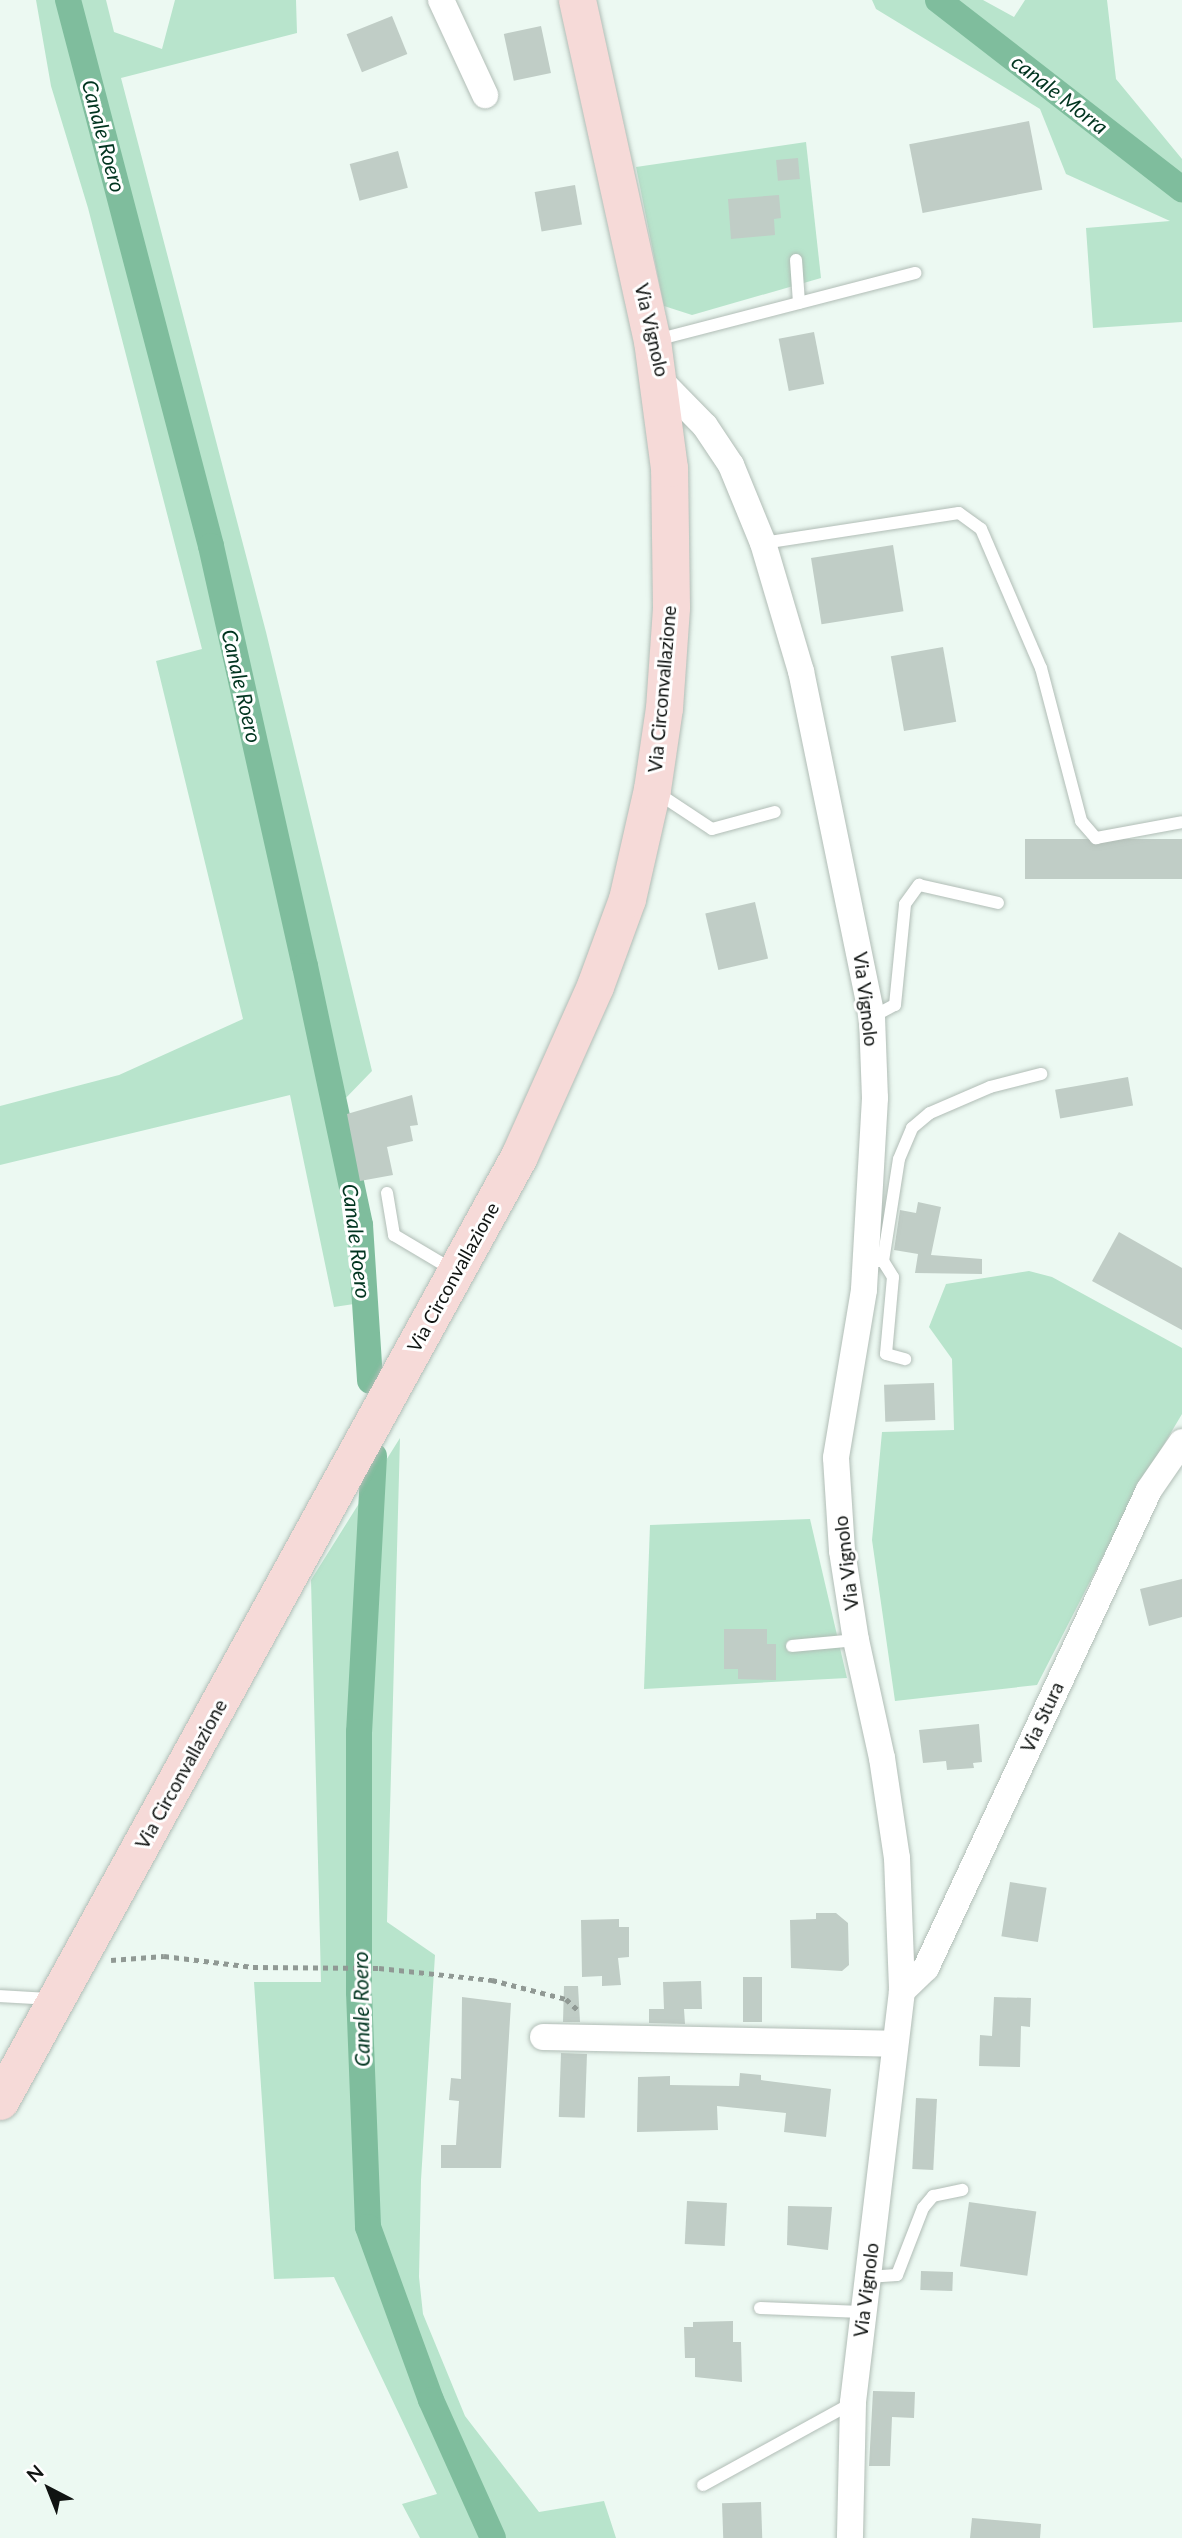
<!DOCTYPE html>
<html>
<head>
<meta charset="utf-8">
<style>
	body { margin:0 }
	#map { position:relative; width:1182px; height:2538px; overflow:hidden; background:#ecf9f2; font-family:Lato,sans-serif }
	div>[style] { position:absolute }
	.green>* { inset:0; background:#b8e4cc }
	.canal>* { height:26px; margin:-13px; padding:0 13px; transform-origin:13px; border-radius:13px; background:#7fbd9d }
	.building>* { inset:0; background:#c0cdc6; transform-origin:0 0 }
	.path>* { height:4.5px; margin-top:-2.25px; transform-origin:0; background:repeating-linear-gradient(90deg,#909994 0 5px,transparent 0 10px) }
	.roads { filter:drop-shadow(0 0 2px #b1bdb6) drop-shadow(0 0 2px #b1bdb6) }
	.lane>* { height:12px; margin:-6px; padding:0 6px; transform-origin:6px; border-radius:6px; background:#fff }
	.street>* { height:26px; margin:-13px; padding:0 13px; transform-origin:13px; border-radius:13px; background:#fff }
	.secondary>* { height:37px; margin:-18.5px; padding:0 18.5px; transform-origin:18.5px; border-radius:18.5px; background:#f6dad8 }
	span { translate:-50% -50%; white-space:nowrap; text-align:center; line-height:1.15; -webkit-text-stroke:6px #fff; paint-order:stroke }
	.street-label { font-size:19px; color:#101412 }
	.water-label { font-size:21px; color:#00341f; font-style:italic }
	.north { position:absolute; left:14px; top:2454px; width:70px; height:70px; -webkit-text-stroke:5px #fff; paint-order:stroke; rotate:318deg; font-size:19px; font-weight:700; line-height:28px; text-align:center; color:#101412 }
	.north::after { content:''; display:block; margin:auto; width:24px; height:32px; background:#101412; clip-path:polygon(50% 0,100% 100%,50% 72%,0 100%) }
</style>
</head>
<body>
<div id="map">
	<div class="green">
		<i style="clip-path:polygon(36px 0,106px 0,114px 32px,162px 49px,175px 0,296px 0,297px 33px,121px 78px,266px 632px,372px 1071px,340px 1104px,358px 1197px,368px 1220px,374px 1301px,334px 1307px,290px 1095px,0 1165px,0 1106px,119px 1075px,243px 1019px,156px 661px,202px 649px,88px 208px,51px 86px)"></i>
		<i style="clip-path:polygon(872px 0,983px 0,1014px 17px,1025px 0,1107px 0,1116px 79px,1182px 159px,1182px 322px,1093px 328px,1086px 228px,1170px 221px,1066px 174px,1040px 109px,876px 9px)"></i>
		<i style="clip-path:polygon(806px 142px,821px 278px,692px 315px,664px 306px,636px 167px)"></i>
		<i style="clip-path:polygon(1029px 1271px,1052px 1277px,1182px 1348px,1182px 1414px,1138px 1488px,1037px 1685px,895px 1701px,872px 1540px,882px 1432px,954px 1430px,952px 1359px,929px 1327px,946px 1284px)"></i>
		<i style="clip-path:polygon(400px 1438px,387px 1922px,435px 1955px,421px 2180px,419px 2277px,423px 2314px,465px 2416px,539px 2512px,604px 2501px,616px 2538px,420px 2538px,402px 2504px,437px 2494px,334px 2277px,274px 2279px,254px 1982px,321px 1982px,311px 1580px)"></i>
		<i style="clip-path:polygon(810px 1519px,847px 1678px,644px 1689px,650px 1525px)"></i>
	</div>
	<div class="canal">
		<i style="left:68px;top:0;width:564px;rotate:75.32deg"></i>
		<i style="left:211px;top:546px;width:430px;rotate:77.4deg"></i>
		<i style="left:305px;top:966px;width:265px;rotate:78deg"></i>
		<i style="left:360px;top:1225px;width:156px;rotate:86.3deg"></i>
		<i style="left:938px;top:0;width:309px;rotate:37.8deg"></i>
		<i style="left:374px;top:1456px;width:276px;rotate:93.1deg"></i>
		<i style="left:359px;top:1732px;width:260px;rotate:90deg"></i>
		<i style="left:359px;top:1992px;width:235px;rotate:87.8deg"></i>
		<i style="left:368px;top:2227px;width:184px;rotate:70deg"></i>
		<i style="left:431px;top:2400px;width:151px;rotate:65.8deg"></i>
	</div>
	<div class="building">
		<i style="left:392px;top:16px;width:41px;height:49px;rotate:68deg"></i>
		<i style="left:541px;top:26px;width:48px;height:38px;rotate:78deg"></i>
		<i style="left:1029px;top:121px;width:70px;height:122px;rotate:79deg"></i>
		<i style="left:398px;top:151px;width:38px;height:50px;rotate:75deg"></i>
		<i style="left:798px;top:158px;width:21px;height:22px;rotate:85deg"></i>
		<i style="left:575px;top:185px;width:40px;height:41px;rotate:80deg"></i>
		<i style="clip-path:polygon(779px 195px,781px 218px,774px 219px,775px 235px,731px 239px,728px 199px)"></i>
		<i style="left:814px;top:332px;width:53px;height:36px;rotate:79deg"></i>
		<i style="left:893px;top:545px;width:67px;height:83px;rotate:81deg"></i>
		<i style="left:943px;top:647px;width:76px;height:53px;rotate:80deg"></i>
		<i style="left:1182px;top:839px;width:40px;height:157px;rotate:90deg"></i>
		<i style="left:755px;top:902px;width:58px;height:51px;rotate:77deg"></i>
		<i style="left:1128px;top:1077px;width:29px;height:74px;rotate:80deg"></i>
		<i style="clip-path:polygon(412px 1095px,418px 1125px,410px 1126px,413px 1141px,387px 1147px,393px 1175px,360px 1181px,347px 1114px)"></i>
		<i style="clip-path:polygon(918px 1202px,941px 1207px,931px 1255px,982px 1259px,982px 1274px,915px 1273px,918px 1254px,894px 1250px,900px 1210px,916px 1213px)"></i>
		<i style="clip-path:polygon(1119px 1232px,1182px 1268px,1182px 1330px,1092px 1281px)"></i>
		<i style="left:934px;top:1383px;width:37px;height:50px;rotate:88deg"></i>
		<i style="clip-path:polygon(1182px 1579px,1182px 1617px,1149px 1626px,1140px 1589px)"></i>
		<i style="clip-path:polygon(724px 1629px,767px 1629px,767px 1644px,776px 1644px,776px 1680px,738px 1679px,738px 1669px,724px 1669px)"></i>
		<i style="clip-path:polygon(979px 1724px,982px 1762px,973px 1763px,974px 1768px,947px 1770px,946px 1761px,923px 1763px,919px 1730px)"></i>
		<i style="left:1010px;top:1882px;width:37px;height:55px;rotate:9deg"></i>
		<i style="clip-path:polygon(816px 1913px,836px 1913px,848px 1923px,849px 1965px,842px 1971px,791px 1968px,790px 1920px,816px 1919px)"></i>
		<i style="clip-path:polygon(619px 1919px,619px 1927px,629px 1927px,629px 1957px,618px 1958px,621px 1985px,602px 1986px,602px 1976px,582px 1977px,581px 1920px)"></i>
		<i style="left:743px;top:1977px;width:19px;height:45px"></i>
		<i style="clip-path:polygon(701px 1981px,702px 2009px,684px 2009px,685px 2024px,649px 2023px,649px 2009px,664px 2009px,663px 1982px)"></i>
		<i style="clip-path:polygon(564px 1986px,578px 1986px,580px 2022px,563px 2022px)"></i>
		<i style="clip-path:polygon(462px 1997px,511px 2003px,501px 2168px,441px 2168px,441px 2145px,456px 2145px,459px 2101px,449px 2100px,451px 2078px,461px 2079px)"></i>
		<i style="clip-path:polygon(994px 1997px,1031px 1998px,1030px 2027px,1021px 2026px,1020px 2067px,979px 2066px,980px 2035px,992px 2036px)"></i>
		<i style="left:561px;top:2053px;width:26px;height:64px;rotate:2deg"></i>
		<i style="clip-path:polygon(740px 2073px,761px 2075px,761px 2080px,831px 2089px,826px 2137px,784px 2132px,786px 2113px,717px 2106px,718px 2130px,637px 2132px,638px 2077px,670px 2076px,670px 2085px,739px 2086px)"></i>
		<i style="left:916px;top:2098px;width:21px;height:71px;rotate:3deg"></i>
		<i style="left:687px;top:2201px;width:40px;height:43px;rotate:3deg"></i>
		<i style="left:969px;top:2202px;width:68px;height:65px;rotate:8deg"></i>
		<i style="clip-path:polygon(788px 2206px,832px 2207px,828px 2250px,787px 2245px)"></i>
		<i style="left:921px;top:2271px;width:32px;height:19px;rotate:2deg"></i>
		<i style="clip-path:polygon(733px 2321px,733px 2342px,741px 2342px,742px 2382px,695px 2377px,695px 2358px,685px 2358px,684px 2327px,693px 2327px,693px 2322px)"></i>
		<i style="clip-path:polygon(873px 2391px,915px 2392px,914px 2418px,892px 2417px,890px 2466px,869px 2466px)"></i>
		<i style="left:761px;top:2502px;width:36px;height:39px;rotate:88deg"></i>
		<i style="clip-path:polygon(972px 2518px,1041px 2524px,1040px 2538px,970px 2538px)"></i>
	</div>
	<div class="path">
		<i style="left:111px;top:1960px;width:53px;rotate:-4.3deg"></i>
		<i style="left:164px;top:1956px;width:90px;rotate:7deg"></i>
		<i style="left:253px;top:1967px;width:126px;rotate:0.5deg"></i>
		<i style="left:379px;top:1968px;width:114px;rotate:6.1deg"></i>
		<i style="left:492px;top:1980px;width:76px;rotate:14.4deg"></i>
		<i style="left:566px;top:1999px;width:19px;rotate:43deg"></i>
	</div>
	<div class="roads">
		<div class="lane">
			<i style="left:796px;top:260px;width:43px;rotate:86deg"></i>
			<i style="left:656px;top:340px;width:268px;rotate:-14.5deg"></i>
			<i style="left:763px;top:543px;width:198px;rotate:-8.7deg"></i>
			<i style="left:959px;top:513px;width:27px;rotate:36deg"></i>
			<i style="left:981px;top:529px;width:151px;rotate:66.7deg"></i>
			<i style="left:1041px;top:668px;width:158px;rotate:75.3deg"></i>
			<i style="left:1081px;top:821px;width:23px;rotate:49deg"></i>
			<i style="left:1096px;top:838px;width:87px;rotate:-10.5deg"></i>
			<i style="left:656px;top:792px;width:67px;rotate:33.5deg"></i>
			<i style="left:712px;top:829px;width:65px;rotate:-15.1deg"></i>
			<i style="left:872px;top:1017px;width:26px;rotate:-28deg"></i>
			<i style="left:895px;top:1005px;width:101px;rotate:-84.3deg"></i>
			<i style="left:905px;top:904px;width:24px;rotate:-54deg"></i>
			<i style="left:919px;top:885px;width:81px;rotate:12.8deg"></i>
			<i style="left:387px;top:1193px;width:43px;rotate:80.5deg"></i>
			<i style="left:394px;top:1235px;width:69px;rotate:30.7deg"></i>
			<i style="left:876px;top:1261px;width:7px"></i>
			<i style="left:883px;top:1261px;width:19px;rotate:58deg"></i>
			<i style="left:893px;top:1277px;width:77px;rotate:95.2deg"></i>
			<i style="left:886px;top:1354px;width:20px;rotate:15deg"></i>
			<i style="left:883px;top:1261px;width:103px;rotate:-81.1deg"></i>
			<i style="left:899px;top:1159px;width:34px;rotate:-67deg"></i>
			<i style="left:912px;top:1128px;width:23px;rotate:-40deg"></i>
			<i style="left:930px;top:1113px;width:65px;rotate:-23.4deg"></i>
			<i style="left:990px;top:1087px;width:53px;rotate:-14.3deg"></i>
			<i style="left:792px;top:1646px;width:64px;rotate:-5.4deg"></i>
			<i style="left:0;top:1996px;width:51px;rotate:3.4deg"></i>
			<i style="left:867px;top:2277px;width:30px;rotate:-4deg"></i>
			<i style="left:897px;top:2275px;width:72px;rotate:-68.8deg"></i>
			<i style="left:923px;top:2208px;width:16px;rotate:-50deg"></i>
			<i style="left:933px;top:2196px;width:30px;rotate:-12deg"></i>
			<i style="left:760px;top:2308px;width:102px;rotate:2.2deg"></i>
			<i style="left:703px;top:2485px;width:170px;rotate:-28.8deg"></i>
		</div>
		<div class="street">
			<i style="left:441px;top:0;width:105px;rotate:65.1deg"></i>
			<i style="left:660px;top:380px;width:64px;rotate:45.6deg"></i>
			<i style="left:705px;top:426px;width:47px;rotate:56.3deg"></i>
			<i style="left:731px;top:465px;width:84px;rotate:67.7deg"></i>
			<i style="left:763px;top:543px;width:134px;rotate:73.5deg"></i>
			<i style="left:801px;top:671px;width:353px;rotate:78.4deg"></i>
			<i style="left:872px;top:1017px;width:81px;rotate:87.9deg"></i>
			<i style="left:875px;top:1098px;width:192px;rotate:93.3deg"></i>
			<i style="left:864px;top:1290px;width:170px;rotate:99.5deg"></i>
			<i style="left:836px;top:1458px;width:93px;rotate:86.3deg"></i>
			<i style="left:842px;top:1551px;width:90px;rotate:81.1deg"></i>
			<i style="left:856px;top:1640px;width:121px;rotate:77.6deg"></i>
			<i style="left:882px;top:1758px;width:101px;rotate:81.5deg"></i>
			<i style="left:897px;top:1858px;width:133px;rotate:87.8deg"></i>
			<i style="left:902px;top:1991px;width:415px;rotate:96.8deg"></i>
			<i style="left:853px;top:2403px;width:135px;rotate:91.3deg"></i>
			<i style="left:902px;top:1991px;width:33px;rotate:-44deg"></i>
			<i style="left:926px;top:1968px;width:527px;rotate:-64.99deg"></i>
			<i style="left:1149px;top:1490px;width:58px;rotate:-55.5deg"></i>
			<i style="left:543px;top:2037px;width:352px;rotate:1.1deg"></i>
		</div>
		<div class="secondary">
			<i style="left:0;top:2101px;width:1078px;rotate:-61.22deg"></i>
			<i style="left:519px;top:1156px;width:186px;rotate:-65.9deg"></i>
			<i style="left:595px;top:986px;width:93px;rotate:-69.8deg"></i>
			<i style="left:627px;top:899px;width:113px;rotate:-77.2deg"></i>
			<i style="left:652px;top:789px;width:82px;rotate:-81.6deg"></i>
			<i style="left:664px;top:708px;width:101px;rotate:-86deg"></i>
			<i style="left:671px;top:607px;width:139px;rotate:-90.8deg"></i>
			<i style="left:669px;top:468px;width:128px;rotate:-97.6deg"></i>
			<i style="left:652px;top:341px;width:349px;rotate:-102.4deg"></i>
		</div>
	</div>
	<div class="street-label">
		<span style="left:652px;top:330px;rotate:77deg">Via Vignolo</span>
		<span style="left:662px;top:689px;rotate:-85deg">Via Circonvallazione</span>
		<span style="left:866px;top:999px;rotate:83deg">Via Vignolo</span>
		<span style="left:453px;top:1277px;rotate:-61deg">Via Circonvallazione</span>
		<span style="left:846px;top:1563px;rotate:-97deg">Via Vignolo</span>
		<span style="left:1042px;top:1717px;rotate:-65deg">Via Stura</span>
		<span style="left:181px;top:1774px;rotate:-61deg">Via Circonvallazione</span>
		<span style="left:866px;top:2290px;rotate:-83deg">Via Vignolo</span>
	</div>
	<div class="water-label">
		<span style="left:1060px;top:94px;rotate:38deg">canale Morra</span>
		<span style="left:104px;top:136px;rotate:75deg">Canale Roero</span>
		<span style="left:242px;top:686px;rotate:77deg">Canale Roero</span>
		<span style="left:357px;top:1241px;rotate:83deg">Canale Roero</span>
		<span style="left:361px;top:2009px;rotate:-91deg">Canale Roero</span>
	</div>
	<div class="north">N</div>
</div>
</body>
</html>
